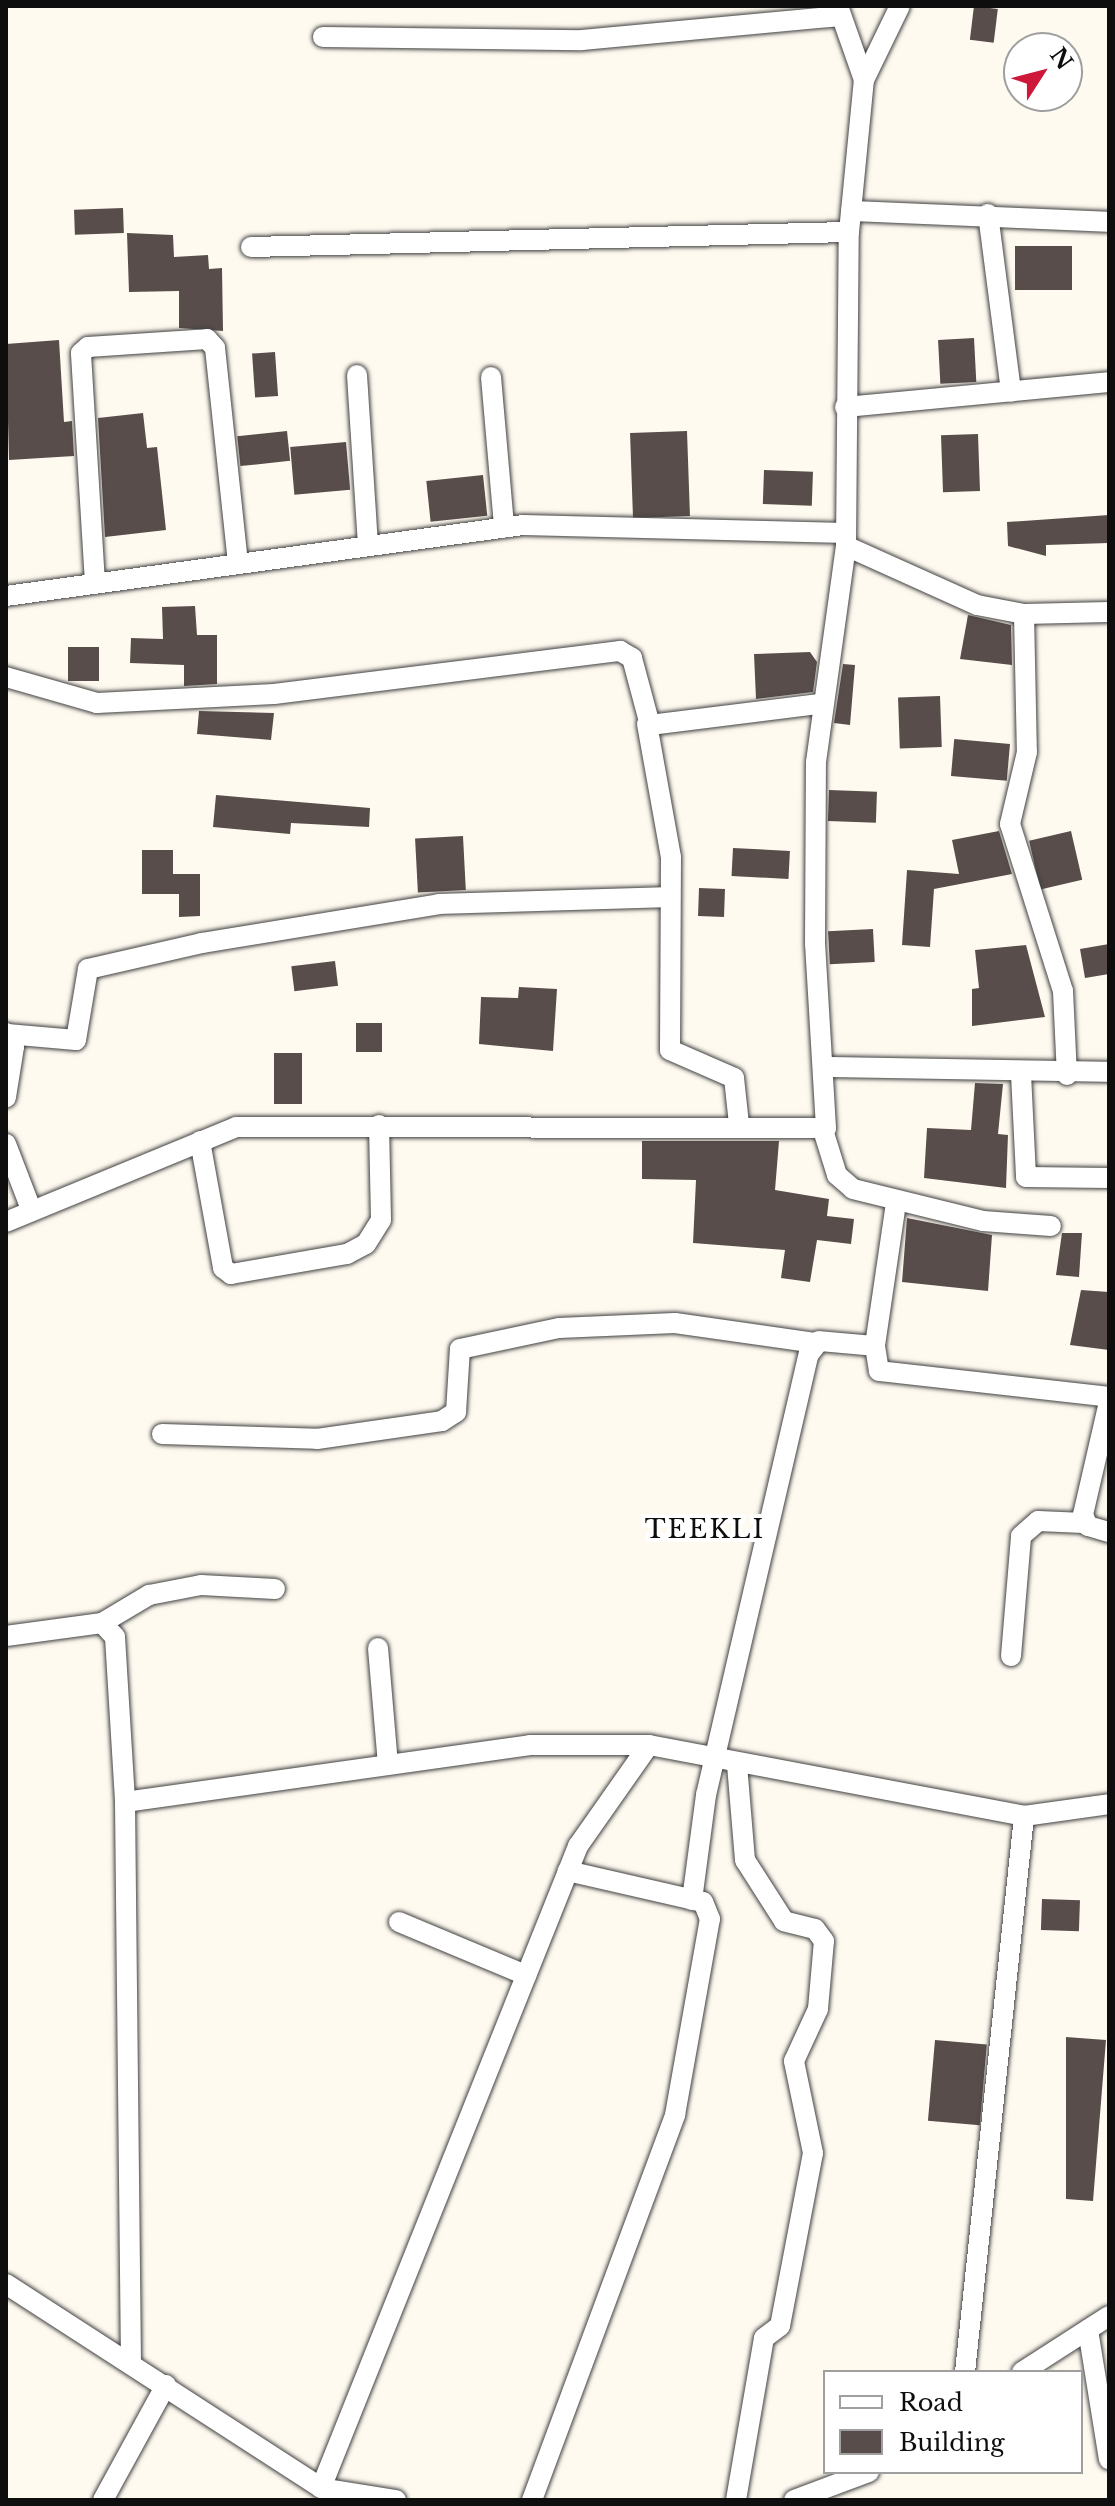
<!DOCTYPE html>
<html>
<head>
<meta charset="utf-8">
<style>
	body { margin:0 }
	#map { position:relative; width:1115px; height:2506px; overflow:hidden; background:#fffaf0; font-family:"Libre Baskerville",serif }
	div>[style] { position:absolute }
	.building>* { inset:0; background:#584d4a; transform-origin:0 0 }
	.roads { filter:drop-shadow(0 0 2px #414141) drop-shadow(0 0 2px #414141) }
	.minor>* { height:20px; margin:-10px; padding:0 10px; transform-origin:10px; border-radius:10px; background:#fff }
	span { translate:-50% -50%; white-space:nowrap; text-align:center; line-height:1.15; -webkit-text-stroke:8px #fff; paint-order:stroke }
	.quarter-label { font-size:26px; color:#0e0e0e; letter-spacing:2px }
	.frame { position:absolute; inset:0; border:8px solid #0e0e0e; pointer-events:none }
	.legend { position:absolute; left:823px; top:2370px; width:260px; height:104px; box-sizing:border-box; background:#fff; border:2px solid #9f9f9f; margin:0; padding:10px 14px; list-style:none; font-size:24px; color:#0e0e0e }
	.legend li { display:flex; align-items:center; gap:16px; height:40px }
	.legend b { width:40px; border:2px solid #9f9f9f }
	.north { position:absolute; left:1003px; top:32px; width:80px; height:80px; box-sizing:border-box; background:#fff; border:2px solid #9f9f9f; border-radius:50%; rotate:54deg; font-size:22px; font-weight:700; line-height:32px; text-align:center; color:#0e0e0e }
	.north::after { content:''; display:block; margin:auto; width:28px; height:36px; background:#cd183a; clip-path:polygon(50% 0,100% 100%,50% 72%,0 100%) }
</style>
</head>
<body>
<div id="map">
	<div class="building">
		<i style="left:974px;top:6px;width:24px;height:34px;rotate:7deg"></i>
		<i style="left:123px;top:208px;width:25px;height:49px;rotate:88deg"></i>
		<i style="clip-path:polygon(127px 233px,173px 235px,174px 257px,208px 255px,209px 269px,222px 268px,223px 331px,179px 328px,179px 291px,129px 292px)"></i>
		<i style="left:1015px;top:246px;width:57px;height:44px"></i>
		<i style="left:974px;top:338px;width:44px;height:36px;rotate:87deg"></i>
		<i style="clip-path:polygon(59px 340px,64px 422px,72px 421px,74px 456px,9px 460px,6px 344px)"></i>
		<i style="left:275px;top:352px;width:44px;height:23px;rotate:86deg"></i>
		<i style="clip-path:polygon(143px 413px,147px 448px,157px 447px,166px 530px,105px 537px,98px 418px)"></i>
		<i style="left:287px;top:431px;width:30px;height:50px;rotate:84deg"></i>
		<i style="left:687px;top:431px;width:85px;height:57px;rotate:88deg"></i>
		<i style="left:978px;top:434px;width:57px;height:37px;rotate:88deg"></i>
		<i style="left:346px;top:442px;width:48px;height:56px;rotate:85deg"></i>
		<i style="left:764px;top:470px;width:49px;height:34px;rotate:2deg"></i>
		<i style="left:483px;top:475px;width:41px;height:57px;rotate:84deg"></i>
		<i style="clip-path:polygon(1109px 515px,1109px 543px,1046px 545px,1046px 556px,1008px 546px,1007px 522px)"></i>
		<i style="clip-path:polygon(195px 606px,197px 635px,217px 635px,217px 684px,184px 686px,184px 665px,130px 663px,131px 638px,163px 639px,162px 607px)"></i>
		<i style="clip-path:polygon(968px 615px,1011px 625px,1012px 665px,960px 659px)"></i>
		<i style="left:68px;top:647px;width:31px;height:34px"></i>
		<i style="clip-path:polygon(810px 652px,817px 662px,813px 692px,756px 699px,754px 654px)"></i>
		<i style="clip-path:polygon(843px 664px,855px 665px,850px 725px,834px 723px)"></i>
		<i style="left:940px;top:696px;width:51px;height:42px;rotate:88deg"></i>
		<i style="clip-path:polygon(199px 711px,274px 713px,271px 740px,197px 734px)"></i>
		<i style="left:1010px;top:744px;width:37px;height:56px;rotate:95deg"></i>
		<i style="left:829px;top:790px;width:48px;height:31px;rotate:2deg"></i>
		<i style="clip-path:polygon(216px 795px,370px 808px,369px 827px,291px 823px,290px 834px,213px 827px)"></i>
		<i style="clip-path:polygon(999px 831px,1012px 874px,934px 889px,930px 947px,902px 945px,907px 870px,959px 874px,952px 840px)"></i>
		<i style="left:1071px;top:831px;width:50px;height:43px;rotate:77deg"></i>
		<i style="left:463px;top:836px;width:54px;height:48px;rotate:87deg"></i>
		<i style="left:733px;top:848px;width:57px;height:28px;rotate:3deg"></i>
		<i style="clip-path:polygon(142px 850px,173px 850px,173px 874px,200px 874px,200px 916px,179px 917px,179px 894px,142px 894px)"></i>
		<i style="left:699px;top:888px;width:26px;height:28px;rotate:2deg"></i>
		<i style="left:873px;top:929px;width:33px;height:45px;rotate:87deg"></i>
		<i style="clip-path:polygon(1109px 944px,1109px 974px,1085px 978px,1080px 949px)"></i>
		<i style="clip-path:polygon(1026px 945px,1045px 1017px,972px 1026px,972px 989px,979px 988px,975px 950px)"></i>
		<i style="left:335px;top:961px;width:25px;height:44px;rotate:83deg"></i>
		<i style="clip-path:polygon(519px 987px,557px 989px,553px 1051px,479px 1044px,481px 997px,518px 998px)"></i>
		<i style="left:356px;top:1023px;width:26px;height:29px"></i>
		<i style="left:274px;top:1053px;width:28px;height:51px"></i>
		<i style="clip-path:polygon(975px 1083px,1003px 1084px,998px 1134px,1008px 1135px,1006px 1188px,924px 1178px,927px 1128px,971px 1130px)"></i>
		<i style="clip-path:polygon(642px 1141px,779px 1141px,775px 1190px,829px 1199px,827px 1216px,854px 1219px,851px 1244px,817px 1240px,810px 1282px,781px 1278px,785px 1250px,693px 1243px,696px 1180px,642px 1179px)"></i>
		<i style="clip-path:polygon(907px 1218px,992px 1235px,988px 1291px,902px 1282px)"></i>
		<i style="clip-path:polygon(1062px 1233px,1082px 1233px,1079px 1277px,1056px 1275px)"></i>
		<i style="clip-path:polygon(1081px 1290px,1109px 1292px,1109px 1350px,1070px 1345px)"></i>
		<i style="left:1042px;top:1899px;width:38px;height:31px;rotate:2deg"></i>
		<i style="clip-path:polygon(1066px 2037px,1106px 2040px,1093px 2201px,1066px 2199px)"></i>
		<i style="left:935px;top:2040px;width:52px;height:81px;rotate:5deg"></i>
	</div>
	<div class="roads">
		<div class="minor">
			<i style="left:838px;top:6px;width:78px;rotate:70.6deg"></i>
			<i style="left:323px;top:37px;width:259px;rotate:0.7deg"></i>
			<i style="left:582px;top:40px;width:260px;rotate:-5.3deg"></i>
			<i style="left:851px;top:211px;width:258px;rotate:2.4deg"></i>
			<i style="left:988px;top:214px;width:179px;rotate:82.6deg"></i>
			<i style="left:251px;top:247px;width:598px;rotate:-1.44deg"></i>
			<i style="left:357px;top:375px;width:170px;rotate:86.3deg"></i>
			<i style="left:491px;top:377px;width:151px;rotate:85deg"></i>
			<i style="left:845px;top:407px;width:265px;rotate:-5.4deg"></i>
			<i style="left:846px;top:546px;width:144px;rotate:24.2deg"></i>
			<i style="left:977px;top:605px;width:48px;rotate:10.8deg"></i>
			<i style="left:1024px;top:614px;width:85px;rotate:-1.3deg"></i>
			<i style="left:95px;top:583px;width:230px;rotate:-93.5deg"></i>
			<i style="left:81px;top:353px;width:9px;rotate:-41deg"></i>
			<i style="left:88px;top:347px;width:119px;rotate:-3.8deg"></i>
			<i style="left:207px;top:339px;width:12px;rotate:48deg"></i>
			<i style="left:215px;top:348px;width:216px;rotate:83.9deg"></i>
			<i style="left:6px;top:596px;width:522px;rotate:-7.82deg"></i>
			<i style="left:523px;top:525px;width:323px;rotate:1.4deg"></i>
			<i style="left:1024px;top:614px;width:138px;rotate:88.8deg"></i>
			<i style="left:1027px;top:752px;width:74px;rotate:103.3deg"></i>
			<i style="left:1010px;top:824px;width:175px;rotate:72.4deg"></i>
			<i style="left:1063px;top:991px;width:84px;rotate:87.3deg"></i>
			<i style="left:6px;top:677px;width:95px;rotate:15.9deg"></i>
			<i style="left:97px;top:703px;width:177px;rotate:-2.9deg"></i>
			<i style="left:274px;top:694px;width:349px;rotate:-7.1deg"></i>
			<i style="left:620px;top:651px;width:14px;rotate:30deg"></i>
			<i style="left:632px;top:658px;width:69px;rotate:75deg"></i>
			<i style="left:650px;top:725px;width:169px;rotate:-7.1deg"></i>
			<i style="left:647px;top:724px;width:135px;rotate:79.8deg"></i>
			<i style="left:671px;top:857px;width:193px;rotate:90.3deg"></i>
			<i style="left:670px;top:1050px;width:70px;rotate:23.6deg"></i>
			<i style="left:734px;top:1078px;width:46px;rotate:83.8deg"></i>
			<i style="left:6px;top:1033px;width:16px;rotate:60deg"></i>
			<i style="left:14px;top:1047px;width:51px;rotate:99.1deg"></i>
			<i style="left:7px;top:1034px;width:69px;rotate:5deg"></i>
			<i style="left:76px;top:1040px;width:72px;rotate:-80.4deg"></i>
			<i style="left:88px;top:969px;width:117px;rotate:-12.8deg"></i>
			<i style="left:202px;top:943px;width:240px;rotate:-9.3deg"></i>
			<i style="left:439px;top:904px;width:231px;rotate:-1.7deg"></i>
			<i style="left:826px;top:1067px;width:283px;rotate:1deg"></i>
			<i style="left:1021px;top:1074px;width:103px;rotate:87.2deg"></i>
			<i style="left:1026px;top:1177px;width:83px;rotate:0.7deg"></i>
			<i style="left:823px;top:1130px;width:47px;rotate:72.7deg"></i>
			<i style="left:837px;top:1175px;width:21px;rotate:41deg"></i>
			<i style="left:853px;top:1189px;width:134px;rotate:13.8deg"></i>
			<i style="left:983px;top:1221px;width:68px;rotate:4.2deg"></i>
			<i style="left:200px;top:1141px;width:129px;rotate:79.7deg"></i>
			<i style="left:223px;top:1268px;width:10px;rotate:37deg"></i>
			<i style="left:231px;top:1274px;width:118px;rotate:-9.8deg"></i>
			<i style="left:347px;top:1254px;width:21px;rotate:-28deg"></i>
			<i style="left:366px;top:1244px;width:28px;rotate:-58deg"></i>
			<i style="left:381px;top:1220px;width:95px;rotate:-91.2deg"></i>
			<i style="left:6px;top:1144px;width:70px;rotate:69deg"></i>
			<i style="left:896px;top:1203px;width:145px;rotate:98.4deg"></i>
			<i style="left:875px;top:1346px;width:25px;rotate:81deg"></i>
			<i style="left:879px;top:1371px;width:231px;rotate:6.4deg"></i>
			<i style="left:6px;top:1222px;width:249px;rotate:-22.4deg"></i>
			<i style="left:236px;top:1127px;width:590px;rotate:0.1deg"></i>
			<i style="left:826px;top:1128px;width:184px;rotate:-93.4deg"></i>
			<i style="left:815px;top:944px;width:182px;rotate:-89.7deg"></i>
			<i style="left:816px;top:762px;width:218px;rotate:-82.1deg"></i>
			<i style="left:846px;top:546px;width:314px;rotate:-89.5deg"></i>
			<i style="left:849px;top:232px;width:153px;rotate:-84.4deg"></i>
			<i style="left:864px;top:80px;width:82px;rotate:-64.1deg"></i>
			<i style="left:1109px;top:1402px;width:116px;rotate:103deg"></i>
			<i style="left:1083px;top:1515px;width:12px;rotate:66deg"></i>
			<i style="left:1088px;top:1526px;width:22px;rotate:16deg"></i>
			<i style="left:162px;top:1434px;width:155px;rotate:1.8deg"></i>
			<i style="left:317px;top:1439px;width:126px;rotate:-8.2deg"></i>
			<i style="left:442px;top:1421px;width:17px;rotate:-33deg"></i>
			<i style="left:456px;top:1412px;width:63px;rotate:-86.4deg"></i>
			<i style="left:460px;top:1349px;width:101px;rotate:-12deg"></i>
			<i style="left:559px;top:1328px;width:116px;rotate:-2.5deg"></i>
			<i style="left:675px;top:1323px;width:141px;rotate:8.1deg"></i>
			<i style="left:102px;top:1623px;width:55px;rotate:-30.8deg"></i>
			<i style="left:149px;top:1595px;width:53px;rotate:-10.9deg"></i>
			<i style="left:201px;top:1585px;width:74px;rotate:3.1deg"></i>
			<i style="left:6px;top:1636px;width:97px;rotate:-7.7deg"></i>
			<i style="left:102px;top:1623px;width:19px;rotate:47deg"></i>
			<i style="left:115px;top:1637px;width:165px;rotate:86.5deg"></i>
			<i style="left:125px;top:1802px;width:560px;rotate:89.39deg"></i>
			<i style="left:378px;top:1648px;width:117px;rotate:85.1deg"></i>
			<i style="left:1011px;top:1656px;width:120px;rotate:-85.2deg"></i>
			<i style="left:1021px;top:1536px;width:23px;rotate:-41deg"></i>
			<i style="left:1038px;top:1521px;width:46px;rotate:2.5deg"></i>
			<i style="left:125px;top:1802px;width:409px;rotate:-8deg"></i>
			<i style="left:530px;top:1745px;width:119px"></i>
			<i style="left:649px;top:1745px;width:382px;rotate:10.7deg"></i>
			<i style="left:1024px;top:1816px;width:86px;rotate:-8deg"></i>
			<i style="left:692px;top:1900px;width:106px;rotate:-82.4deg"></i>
			<i style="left:706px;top:1795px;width:453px;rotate:-76.9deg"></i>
			<i style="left:809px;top:1354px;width:16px;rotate:-52deg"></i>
			<i style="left:819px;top:1341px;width:56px;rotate:5.1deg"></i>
			<i style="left:399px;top:1922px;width:138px;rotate:22.7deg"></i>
			<i style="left:6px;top:2284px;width:375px;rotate:32.9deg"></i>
			<i style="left:321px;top:2488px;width:76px;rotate:9.1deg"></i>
			<i style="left:1088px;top:2330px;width:131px;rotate:80.8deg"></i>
			<i style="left:965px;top:2372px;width:559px;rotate:-83.94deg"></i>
			<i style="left:1022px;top:2372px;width:103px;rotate:-32.8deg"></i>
			<i style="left:321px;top:2488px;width:692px;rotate:-68.18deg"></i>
			<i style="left:578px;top:1846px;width:123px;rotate:-54.9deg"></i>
			<i style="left:103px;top:2500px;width:131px;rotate:-61.3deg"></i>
			<i style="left:532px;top:2500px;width:411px;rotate:-69.6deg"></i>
			<i style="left:675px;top:2115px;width:199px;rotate:-79.9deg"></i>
			<i style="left:710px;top:1919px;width:18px;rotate:-112deg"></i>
			<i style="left:703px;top:1902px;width:139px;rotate:-167.1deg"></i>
			<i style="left:736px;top:2500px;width:164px;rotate:-80.2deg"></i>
			<i style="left:764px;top:2338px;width:20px;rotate:-37deg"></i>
			<i style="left:780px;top:2326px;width:176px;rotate:-79.2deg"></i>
			<i style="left:813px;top:2153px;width:94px;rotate:-101.7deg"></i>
			<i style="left:794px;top:2061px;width:57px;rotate:-65.2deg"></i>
			<i style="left:818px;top:2009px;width:68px;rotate:-85deg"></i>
			<i style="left:824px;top:1941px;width:15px;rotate:-127deg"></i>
			<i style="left:815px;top:1929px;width:32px;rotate:-166deg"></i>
			<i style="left:784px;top:1921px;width:72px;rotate:-122.6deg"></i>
			<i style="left:745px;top:1860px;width:96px;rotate:-94.8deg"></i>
			<i style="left:794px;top:2500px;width:80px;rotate:-20.5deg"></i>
		</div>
	</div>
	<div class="quarter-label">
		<span style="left:705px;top:1530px">TEEKLI</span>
	</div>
	<div class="frame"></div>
	<ul class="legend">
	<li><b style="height:10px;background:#fff"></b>Road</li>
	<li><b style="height:22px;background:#584d4a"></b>Building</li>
	</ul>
	<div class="north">N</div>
</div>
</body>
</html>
